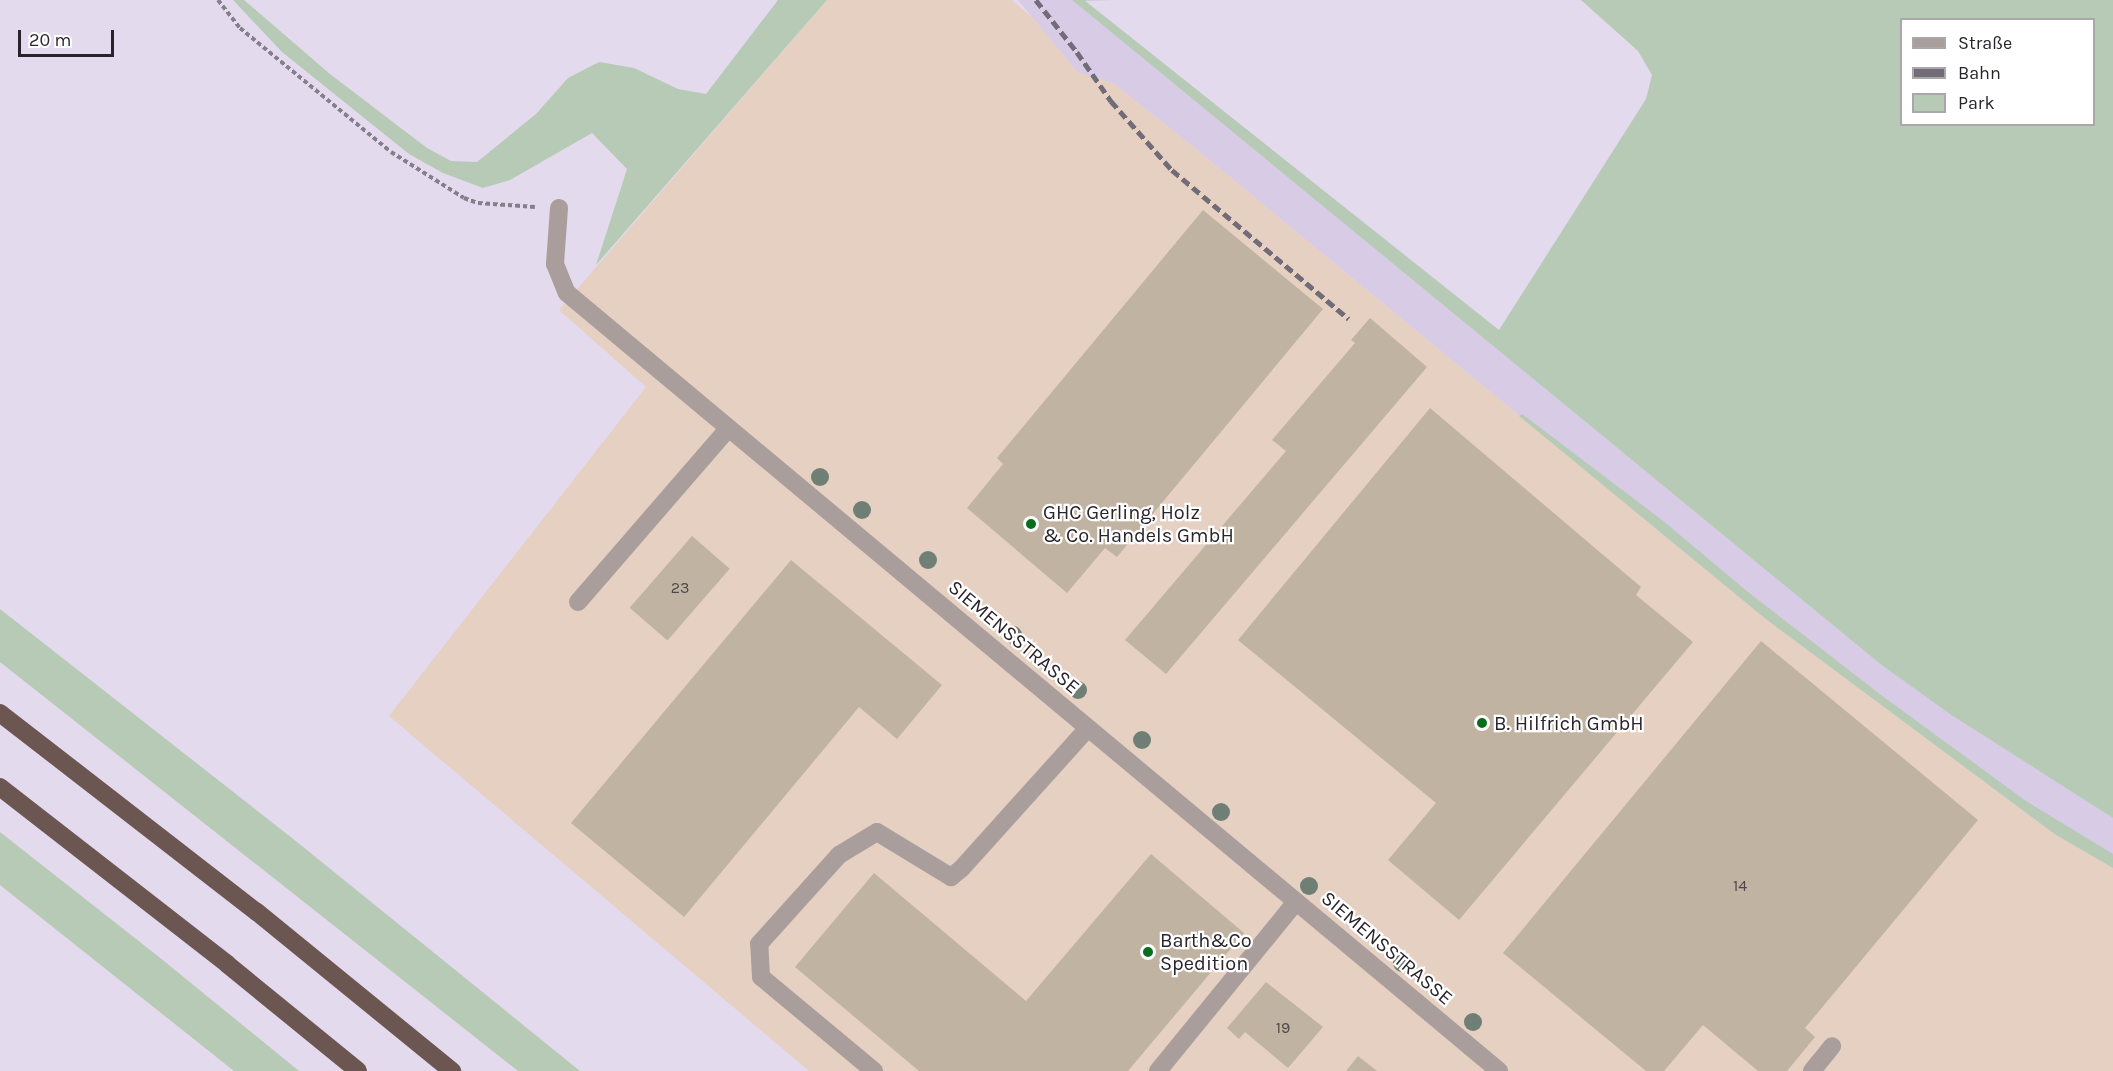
<!DOCTYPE html>
<html>
<head>
<meta charset="utf-8">
<style>
	body { margin:0 }
	#map { position:relative; width:2113px; height:1071px; overflow:hidden; background:#e4daee; font-family:Karla,sans-serif }
	div>[style] { position:absolute }
	.built>* { inset:0; background:#d8cbe6 }
	.industrial>* { inset:0; background:#e5d0c2 }
	.green>* { inset:0; background:#b6cab5 }
	.building>* { inset:0; background:#c1b3a1; transform-origin:0 0 }
	.path>* { height:4px; margin-top:-2px; transform-origin:0; background:repeating-linear-gradient(90deg,#857e8b 0 4.5px,transparent 0 7.5px) }
	.lane>* { height:18px; margin:-9px; padding:0 9px; transform-origin:9px; border-radius:9px; background:#aa9e9c }
	.street>* { height:18px; margin:-9px; padding:0 9px; transform-origin:9px; border-radius:9px; background:#aa9e9c }
	.highway>* { height:18px; margin:-9px; padding:0 9px; transform-origin:9px; border-radius:9px; background:#6c5652 }
	.rail>* { height:4.5px; margin-top:-2.25px; transform-origin:0; background:repeating-linear-gradient(90deg,#726b78 0 9px,transparent 0 13.5px) }
	.trees>* { width:18px; height:18px; margin:-9px; border-radius:50%; background:#707f76 }
	.dots>* { width:16px; height:16px; translate:-50% -50%; box-sizing:border-box; border:3px solid #fff; border-radius:50% }
	span { translate:-50% -50%; white-space:nowrap; text-align:center; line-height:1.15; -webkit-text-stroke:4.5px #fff; paint-order:stroke }
	.number-label { font-size:16px; color:#4e4848 }
	.number-label span { -webkit-text-stroke-width:0 }
	.poi-label { font-size:20px; color:#28242b }
	.left { translate:0 -50%; text-align:left }
	.street-label { font-size:20px; color:#28242b }
	.legend { position:absolute; left:1900px; top:18px; width:195px; height:108px; box-sizing:border-box; background:#fff; border:2px solid #a9a7aa; margin:0; padding:8px 10px; list-style:none; font-size:18px; color:#28242b }
	.legend li { display:flex; align-items:center; gap:12px; height:30px }
	.legend b { width:30px; border:2px solid #a9a7aa }
	.scale { position:absolute; left:18px; top:30px; width:96px; height:27px; box-sizing:border-box; border:3px solid #28242b; border-top:0; padding-left:8px; font-size:18px; line-height:21px; white-space:nowrap; color:#28242b; -webkit-text-stroke:4px #fff; paint-order:stroke }
</style>
</head>
<body>
<div id="map">
	<div class="built">
		<i style="clip-path:polygon(1018px 0,1072px 0,1879px 663px,2113px 818px,2113px 868px,1767px 620px,1191px 145px,1113px 83px,1077px 72px)"></i>
	</div>
	<div class="industrial">
		<i style="clip-path:polygon(827px 0,1012px 0,1034px 19px,1077px 72px,1113px 83px,1191px 145px,1767px 620px,2056px 835px,2113px 868px,2113px 1071px,809px 1071px,389px 716px,646px 387px,559px 310px)"></i>
	</div>
	<div class="green">
		<i style="clip-path:polygon(233px 0,244px 0,330px 74px,427px 148px,451px 161px,477px 162px,536px 114px,568px 78px,599px 62px,634px 68px,678px 89px,706px 94px,778px 0,827px 0,596px 265px,627px 169px,592px 133px,510px 180px,483px 188px,443px 173px,409px 154px,282px 52px)"></i>
		<i style="clip-path:polygon(evenodd,1072px 0,1084px 0,1499px 330px,1646px 99px,1652px 75px,1638px 51px,1581px 0,2113px 0,2113px 818px,1950px 714px,1879px 663px,1072px 0,1902px 20px,2094px 20px,2094px 124px,1902px 124px,1902px 20px)"></i>
		<i style="clip-path:polygon(1522px 414px,1662px 520px,1748px 592px,1881px 695px,2026px 801px,2113px 854px,2113px 868px,2056px 835px,1767px 620px,1519px 416px)"></i>
		<i style="clip-path:polygon(0 609px,297px 842px,580px 1071px,518px 1071px,0 662px)"></i>
		<i style="clip-path:polygon(0 832px,159px 957px,299px 1071px,234px 1071px,0 885px)"></i>
	</div>
	<div class="building">
		<i style="clip-path:polygon(1203px 210px,1323px 309px,1117px 557px,1105px 548px,1067px 593px,967px 508px,1003px 464px,997px 458px)"></i>
		<i style="clip-path:polygon(1370px 318px,1427px 367px,1166px 674px,1125px 640px,1286px 451px,1272px 440px,1355px 343px,1351px 340px)"></i>
		<i style="clip-path:polygon(1430px 408px,1641px 587px,1636px 595px,1693px 642px,1459px 920px,1388px 860px,1436px 803px,1238px 640px)"></i>
		<i style="left:692px;top:536px;width:50px;height:95px;rotate:41deg"></i>
		<i style="clip-path:polygon(791px 560px,942px 685px,897px 739px,859px 707px,684px 917px,571px 823px)"></i>
		<i style="clip-path:polygon(1761px 641px,1978px 820px,1805px 1028px,1815px 1037px,1787px 1071px,1758px 1071px,1703px 1025px,1664px 1071px,1646px 1071px,1503px 953px)"></i>
		<i style="clip-path:polygon(1151px 854px,1244px 933px,1128px 1071px,919px 1071px,795px 967px,874px 873px,1026px 1001px)"></i>
		<i style="clip-path:polygon(1266px 982px,1323px 1027px,1288px 1068px,1245px 1032px,1239px 1039px,1227px 1028px)"></i>
		<i style="clip-path:polygon(1358px 1056px,1377px 1071px,1346px 1071px)"></i>
	</div>
	<div class="path">
		<i style="left:218px;top:0;width:36px;rotate:52deg"></i>
		<i style="left:240px;top:28px;width:195px;rotate:39.4deg"></i>
		<i style="left:391px;top:152px;width:86px;rotate:32.2deg"></i>
		<i style="left:464px;top:198px;width:15px;rotate:20deg"></i>
		<i style="left:478px;top:203px;width:57px;rotate:4deg"></i>
	</div>
	<div class="lane">
		<i style="left:578px;top:602px;width:229px;rotate:-49.1deg"></i>
		<i style="left:874px;top:1071px;width:147px;rotate:-140.2deg"></i>
		<i style="left:761px;top:977px;width:33px;rotate:-93deg"></i>
		<i style="left:759px;top:944px;width:120px;rotate:-48deg"></i>
		<i style="left:839px;top:855px;width:44px;rotate:-31.2deg"></i>
		<i style="left:877px;top:832px;width:87px;rotate:31.3deg"></i>
		<i style="left:951px;top:877px;width:14px;rotate:-39deg"></i>
		<i style="left:962px;top:868px;width:188px;rotate:-48deg"></i>
		<i style="left:1158px;top:1071px;width:218px;rotate:-50.8deg"></i>
		<i style="left:1812px;top:1071px;width:32px;rotate:-51deg"></i>
	</div>
	<div class="street">
		<i style="left:559px;top:208px;width:56px;rotate:94.1deg"></i>
		<i style="left:555px;top:264px;width:31px;rotate:68deg"></i>
		<i style="left:567px;top:293px;width:1214px;rotate:39.85deg"></i>
	</div>
	<div class="highway">
		<i style="left:0;top:713px;width:325px;rotate:37.8deg"></i>
		<i style="left:257px;top:912px;width:252px;rotate:39.2deg"></i>
		<i style="left:0;top:787px;width:288px;rotate:37.9deg"></i>
		<i style="left:227px;top:964px;width:169px;rotate:39.2deg"></i>
	</div>
	<div class="rail">
		<i style="left:1036px;top:0;width:66px;rotate:51.7deg"></i>
		<i style="left:1077px;top:52px;width:60px;rotate:55.2deg"></i>
		<i style="left:1111px;top:101px;width:92px;rotate:48.5deg"></i>
		<i style="left:1172px;top:170px;width:231px;rotate:40.1deg"></i>
	</div>
	<div class="trees">
		<i style="left:820px;top:477px"></i>
		<i style="left:862px;top:510px"></i>
		<i style="left:928px;top:560px"></i>
		<i style="left:1013px;top:635px"></i>
		<i style="left:1078px;top:690px"></i>
		<i style="left:1142px;top:740px"></i>
		<i style="left:1221px;top:812px"></i>
		<i style="left:1309px;top:886px"></i>
		<i style="left:1402px;top:963px"></i>
		<i style="left:1473px;top:1022px"></i>
	</div>
	<div class="dots">
		<i style="left:1031px;top:524px;background:#096e1c"></i>
		<i style="left:1482px;top:723px;background:#096e1c"></i>
		<i style="left:1148px;top:952px;background:#096e1c"></i>
	</div>
	<div class="number-label">
		<span style="left:680px;top:588px">23</span>
		<span style="left:1740px;top:886px">14</span>
		<span style="left:1283px;top:1028px">19</span>
	</div>
	<div class="poi-label">
		<span class="left" style="left:1043px;top:524px">GHC Gerling, Holz<br>&amp; Co. Handels GmbH</span>
		<span class="left" style="left:1494px;top:723px">B. Hilfrich GmbH</span>
		<span class="left" style="left:1160px;top:952px">Barth&amp;Co<br>Spedition</span>
	</div>
	<div class="street-label">
		<span style="left:1014px;top:637px;rotate:40deg">SIEMENSSTRASSE</span>
		<span style="left:1387px;top:948px;rotate:40deg">SIEMENSSTRASSE</span>
	</div>
	<ul class="legend">
	<li><b style="height:8px;background:#aa9e9c"></b>Straße</li>
	<li><b style="height:8px;background:#726b78"></b>Bahn</li>
	<li><b style="height:16px;background:#b6cab5"></b>Park</li>
	</ul>
	<div class="scale">20 m</div>
</div>
</body>
</html>
